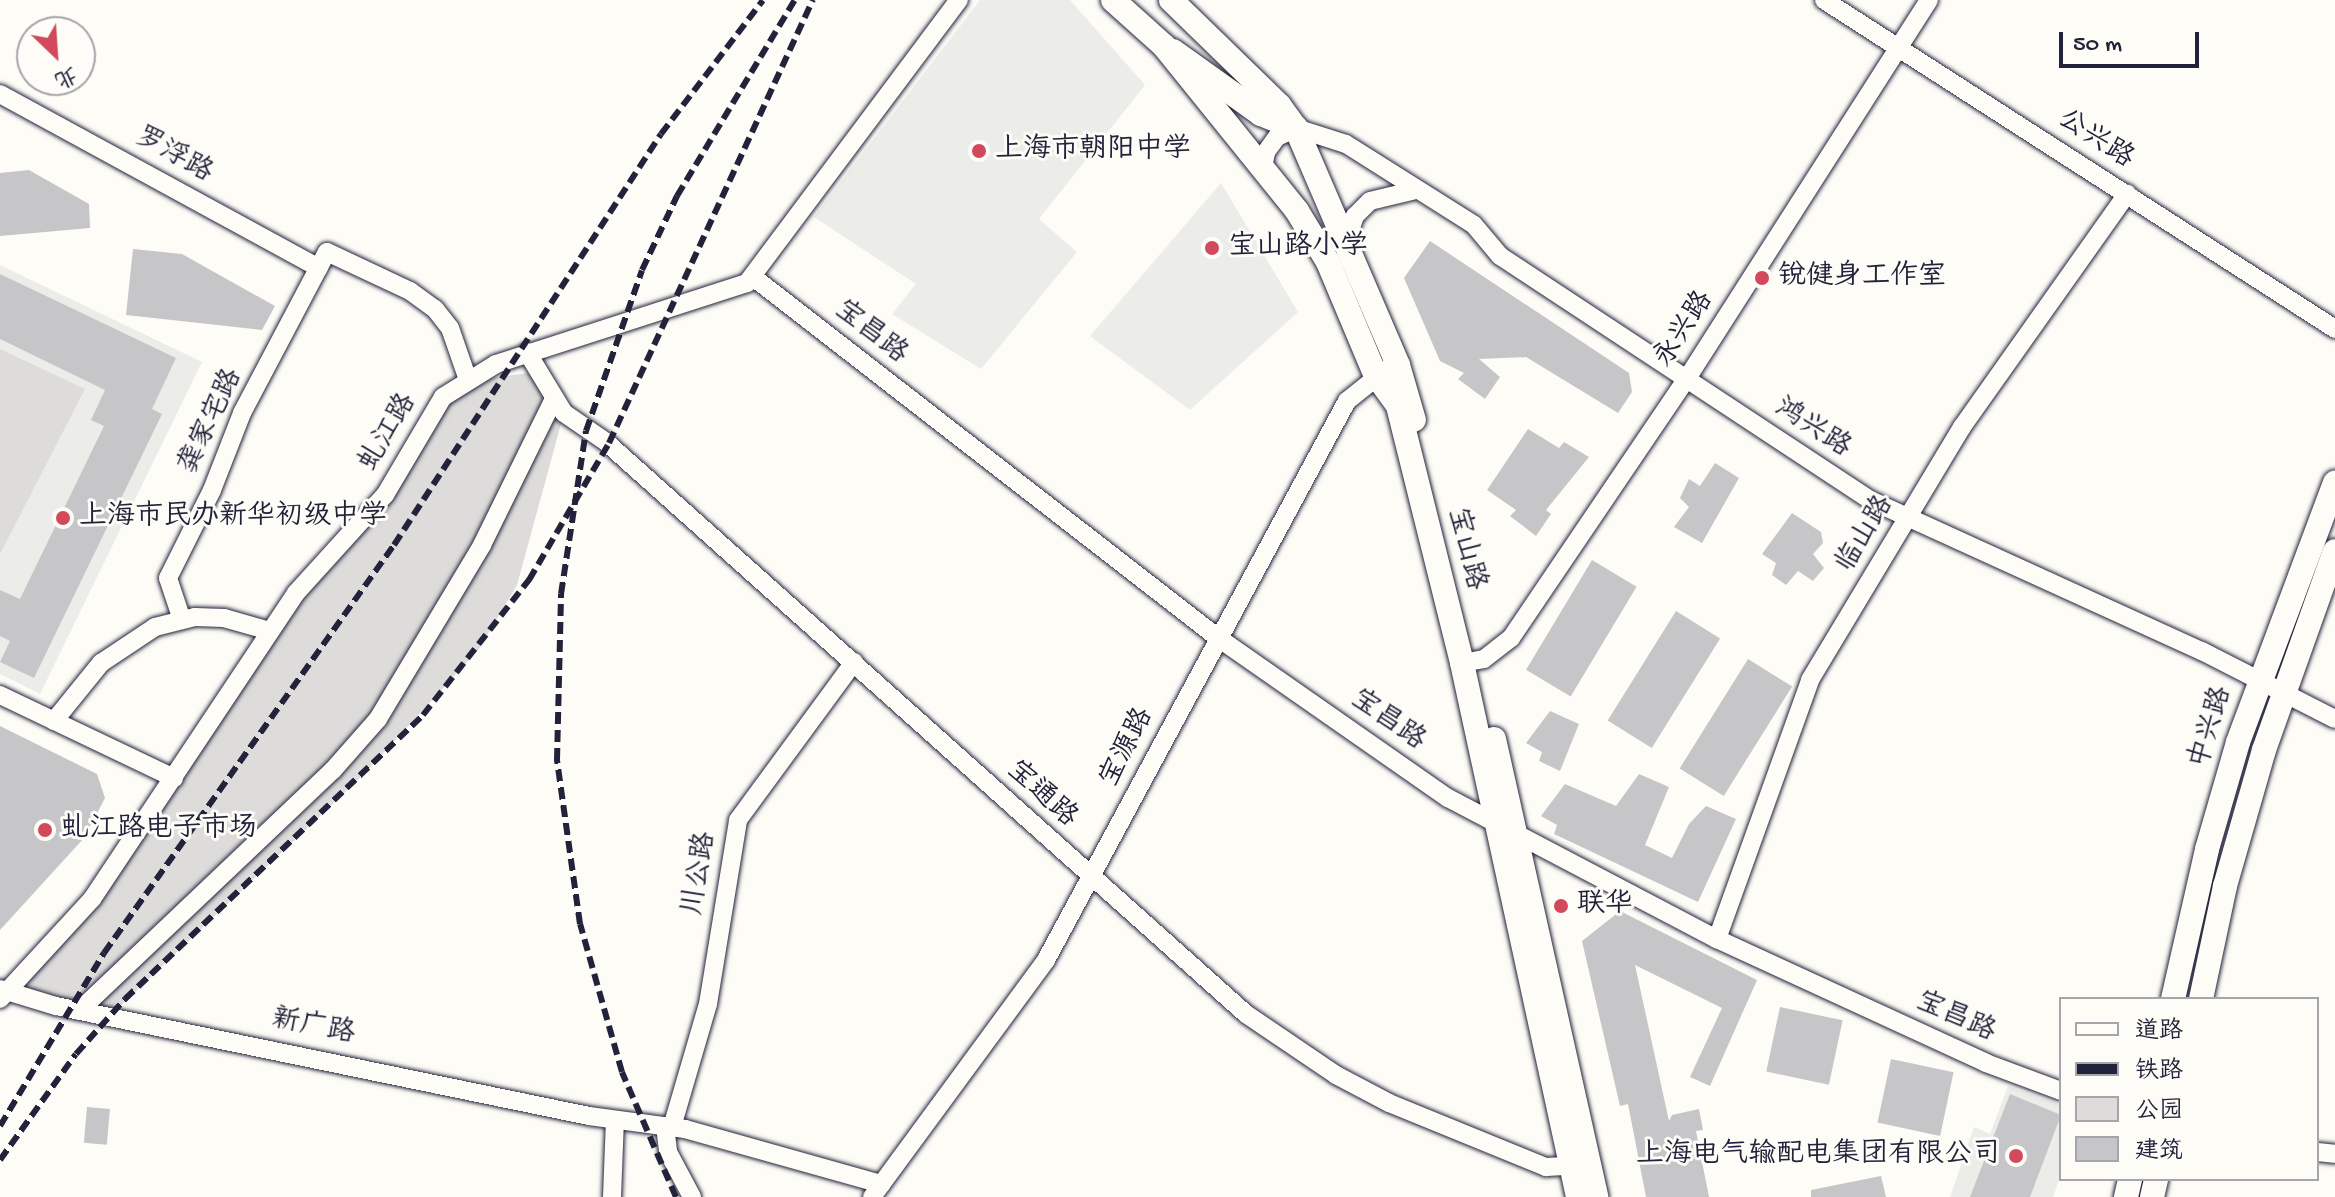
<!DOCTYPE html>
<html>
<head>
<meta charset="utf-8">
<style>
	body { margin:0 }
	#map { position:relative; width:2335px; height:1197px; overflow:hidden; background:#fdfcf7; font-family:"Gochi Hand","LXGW WenKai TC",sans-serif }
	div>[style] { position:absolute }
	.built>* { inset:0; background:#ecece9 }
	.green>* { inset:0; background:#dddcdb }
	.building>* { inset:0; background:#c6c6c8; transform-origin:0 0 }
	.roads { filter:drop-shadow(0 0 2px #22223b) drop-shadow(0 0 2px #22223b) }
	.minor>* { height:18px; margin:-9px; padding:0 9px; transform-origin:9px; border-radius:9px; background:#fdfcf7 }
	.major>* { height:24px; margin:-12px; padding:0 12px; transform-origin:12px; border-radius:12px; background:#fdfcf7 }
	.rail>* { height:6px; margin-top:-3px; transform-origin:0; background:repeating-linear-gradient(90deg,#22223b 0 12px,transparent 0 18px) }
	.dots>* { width:22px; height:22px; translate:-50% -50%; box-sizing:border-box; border:4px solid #fdfcf7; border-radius:50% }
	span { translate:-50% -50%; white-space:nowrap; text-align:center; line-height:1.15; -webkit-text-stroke:6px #fdfcf7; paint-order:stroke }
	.street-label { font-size:28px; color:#22223b }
	.poi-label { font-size:28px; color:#22223b }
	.left { translate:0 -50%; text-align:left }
	.right { translate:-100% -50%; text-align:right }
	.legend { position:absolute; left:2059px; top:997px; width:260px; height:184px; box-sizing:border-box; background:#fdfcf7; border:2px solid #a5a5ac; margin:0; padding:10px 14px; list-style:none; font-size:24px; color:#22223b }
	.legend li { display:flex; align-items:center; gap:16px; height:40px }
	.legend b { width:40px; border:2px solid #a5a5ac }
	.north { position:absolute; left:16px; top:16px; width:80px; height:80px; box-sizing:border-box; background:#fdfcf7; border:2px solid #a5a5ac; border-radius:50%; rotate:155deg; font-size:22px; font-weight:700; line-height:32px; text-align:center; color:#22223b }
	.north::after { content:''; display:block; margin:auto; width:28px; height:36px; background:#d1495b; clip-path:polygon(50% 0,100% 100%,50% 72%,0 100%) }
	.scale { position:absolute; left:2059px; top:32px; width:140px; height:36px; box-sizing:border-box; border:4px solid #22223b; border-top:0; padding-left:10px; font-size:24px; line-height:28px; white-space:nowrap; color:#22223b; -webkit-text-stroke:6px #fdfcf7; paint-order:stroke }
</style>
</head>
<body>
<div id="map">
	<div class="built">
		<i style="clip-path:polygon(980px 0,1070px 0,1145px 85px,1039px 219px,1077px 252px,981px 369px,892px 314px,916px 284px,814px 217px)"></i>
		<i style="clip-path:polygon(1221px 183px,1298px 312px,1190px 410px,1090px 336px)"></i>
		<i style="clip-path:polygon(0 265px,202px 362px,40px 694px,0 674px)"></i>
		<i style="clip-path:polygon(2008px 1086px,2061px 1105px,2061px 1175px,2053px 1197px,1950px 1197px,1974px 1127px,1990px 1134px)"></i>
	</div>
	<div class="green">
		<i style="clip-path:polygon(0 349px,85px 389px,0 554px)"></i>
		<i style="clip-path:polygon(528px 373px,564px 413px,517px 585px,479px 649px,364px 774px,112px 1014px,19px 989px,103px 898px,312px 582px,444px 406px,477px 380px)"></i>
	</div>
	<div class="building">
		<i style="clip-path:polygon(29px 170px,89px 204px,90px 228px,0 236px,0 173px)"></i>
		<i style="clip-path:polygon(1430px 241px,1629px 373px,1632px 392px,1618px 413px,1526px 357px,1479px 359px,1500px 377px,1485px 399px,1458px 379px,1464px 373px,1440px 361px,1404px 278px)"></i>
		<i style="clip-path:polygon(133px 249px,182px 254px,275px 306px,262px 330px,126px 315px)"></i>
		<i style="clip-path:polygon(0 274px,176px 358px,152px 409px,162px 414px,34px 678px,0 662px,10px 641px,0 636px,0 590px,20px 599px,104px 426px,91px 420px,105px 390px,0 339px)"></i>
		<i style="clip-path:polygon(1528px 429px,1559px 448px,1564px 442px,1589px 457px,1546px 510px,1551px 514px,1536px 536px,1510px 516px,1516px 510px,1487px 490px)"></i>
		<i style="clip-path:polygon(1715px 463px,1739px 478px,1702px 543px,1674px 527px,1689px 507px,1680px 498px,1689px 479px,1700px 486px)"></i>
		<i style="clip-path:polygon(1792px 513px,1821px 532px,1823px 543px,1813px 554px,1824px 568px,1813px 581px,1798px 571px,1786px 585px,1772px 575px,1776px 563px,1762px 554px)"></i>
		<i style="left:1592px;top:560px;width:52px;height:128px;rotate:31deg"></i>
		<i style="left:1676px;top:611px;width:52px;height:129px;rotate:32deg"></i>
		<i style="left:1748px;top:659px;width:52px;height:129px;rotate:32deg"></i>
		<i style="clip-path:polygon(1550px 711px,1579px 724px,1560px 771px,1539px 761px,1542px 752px,1526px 743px)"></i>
		<i style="clip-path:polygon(0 726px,97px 774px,105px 798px,84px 838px,0 930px)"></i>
		<i style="clip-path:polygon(1639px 774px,1669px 787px,1645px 845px,1672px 858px,1689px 824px,1706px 806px,1736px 819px,1698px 902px,1554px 834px,1557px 825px,1541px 816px,1565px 784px,1616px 806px)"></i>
		<i style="clip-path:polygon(1620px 911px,1757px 980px,1710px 1086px,1690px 1077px,1722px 1008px,1635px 965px,1669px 1121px,1672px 1115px,1699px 1109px,1703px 1130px,1696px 1131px,1709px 1197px,1646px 1197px,1628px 1104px,1620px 1106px,1582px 941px)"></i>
		<i style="left:1780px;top:1007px;width:64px;height:66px;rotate:12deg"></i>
		<i style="left:1891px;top:1059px;width:64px;height:65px;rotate:12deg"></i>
		<i style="clip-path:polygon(2010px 1094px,2061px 1115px,2030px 1197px,1970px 1197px)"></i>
		<i style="left:87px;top:1107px;width:23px;height:36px;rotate:5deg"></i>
		<i style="clip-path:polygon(1881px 1176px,1886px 1197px,1811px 1197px,1811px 1190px)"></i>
	</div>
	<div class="roads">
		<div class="minor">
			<i style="left:1824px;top:0;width:608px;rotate:32.77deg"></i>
			<i style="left:0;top:94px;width:363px;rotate:28.6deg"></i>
			<i style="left:1263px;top:168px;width:16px;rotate:-79deg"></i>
			<i style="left:1266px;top:152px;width:19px;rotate:-54deg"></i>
			<i style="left:1277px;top:137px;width:21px;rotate:-25deg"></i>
			<i style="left:1296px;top:128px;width:52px;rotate:17.7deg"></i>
			<i style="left:1346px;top:144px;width:151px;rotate:32.3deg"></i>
			<i style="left:1474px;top:225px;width:40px;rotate:50deg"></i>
			<i style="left:1500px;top:256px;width:443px;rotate:33.4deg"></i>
			<i style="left:1870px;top:500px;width:365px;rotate:24.5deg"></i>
			<i style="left:2202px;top:651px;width:149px;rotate:27.1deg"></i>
			<i style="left:1346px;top:242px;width:28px;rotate:-71deg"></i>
			<i style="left:1355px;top:216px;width:21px;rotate:-45deg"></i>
			<i style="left:1370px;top:201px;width:47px;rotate:-13.4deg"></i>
			<i style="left:753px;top:277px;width:587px;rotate:37.81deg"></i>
			<i style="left:1217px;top:637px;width:282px;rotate:34.9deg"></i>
			<i style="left:1448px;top:798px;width:304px;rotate:27.7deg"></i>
			<i style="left:1717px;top:939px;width:296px;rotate:24.7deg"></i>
			<i style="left:1986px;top:1063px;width:80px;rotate:20.5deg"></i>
			<i style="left:527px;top:352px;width:71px;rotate:58.8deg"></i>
			<i style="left:564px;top:413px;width:51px;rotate:34.6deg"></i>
			<i style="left:606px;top:442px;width:858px;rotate:41.79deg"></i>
			<i style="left:1246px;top:1014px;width:109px;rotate:34.1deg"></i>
			<i style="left:1336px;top:1075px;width:60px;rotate:27.8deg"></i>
			<i style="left:1389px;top:1103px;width:170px;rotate:22.2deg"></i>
			<i style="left:1546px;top:1167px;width:37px;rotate:-3deg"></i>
			<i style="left:181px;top:617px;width:41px;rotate:-108.4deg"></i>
			<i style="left:168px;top:578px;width:98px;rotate:-63.4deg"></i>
			<i style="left:212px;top:490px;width:83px;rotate:-68.7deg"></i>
			<i style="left:242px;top:413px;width:182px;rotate:-62.2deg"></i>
			<i style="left:327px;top:252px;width:92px;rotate:25.2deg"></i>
			<i style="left:410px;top:291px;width:31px;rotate:36deg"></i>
			<i style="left:435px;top:309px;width:24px;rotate:52deg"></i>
			<i style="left:450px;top:328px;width:52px;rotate:70.9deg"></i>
			<i style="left:1462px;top:663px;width:22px;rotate:-10deg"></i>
			<i style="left:1484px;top:659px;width:34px;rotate:-38deg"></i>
			<i style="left:1511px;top:638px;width:312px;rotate:-55.9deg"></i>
			<i style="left:1686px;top:380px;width:451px;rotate:-57.4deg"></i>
			<i style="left:0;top:695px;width:193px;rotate:25.5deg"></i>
			<i style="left:54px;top:721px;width:75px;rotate:-51deg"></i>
			<i style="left:101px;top:663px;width:65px;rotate:-33.7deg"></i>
			<i style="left:155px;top:627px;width:41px;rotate:-14deg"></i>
			<i style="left:195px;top:617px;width:29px;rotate:2deg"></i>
			<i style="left:224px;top:618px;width:48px;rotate:15.8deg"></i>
			<i style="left:1717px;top:939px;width:275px;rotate:-70.2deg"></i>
			<i style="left:1810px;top:680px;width:295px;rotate:-59deg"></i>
			<i style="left:1962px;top:427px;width:286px;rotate:-54.7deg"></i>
			<i style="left:0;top:989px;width:59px;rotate:16.9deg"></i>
			<i style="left:56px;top:1006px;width:544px;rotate:11.66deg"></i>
			<i style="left:589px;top:1116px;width:97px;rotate:7.7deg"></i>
			<i style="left:685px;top:1129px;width:204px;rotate:15.7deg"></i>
			<i style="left:0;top:999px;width:136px;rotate:-47.4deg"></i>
			<i style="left:92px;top:899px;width:368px;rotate:-56.3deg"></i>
			<i style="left:296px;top:593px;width:132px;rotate:-47.8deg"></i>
			<i style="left:385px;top:495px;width:114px;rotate:-59.4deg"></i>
			<i style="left:443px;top:397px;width:62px;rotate:-31.9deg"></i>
			<i style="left:496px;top:364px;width:264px;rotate:-17.9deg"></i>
			<i style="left:747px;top:283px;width:354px;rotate:-53.2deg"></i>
			<i style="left:79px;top:1011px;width:350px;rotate:-43.5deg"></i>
			<i style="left:333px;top:770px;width:68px;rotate:-48.6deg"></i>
			<i style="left:378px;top:719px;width:203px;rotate:-59.1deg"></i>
			<i style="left:482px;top:545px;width:161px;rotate:-63.8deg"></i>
			<i style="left:665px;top:1126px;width:26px;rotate:83deg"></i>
			<i style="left:668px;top:1152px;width:51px;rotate:61.9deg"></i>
			<i style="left:672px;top:1127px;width:128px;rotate:-73.7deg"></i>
			<i style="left:708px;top:1004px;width:186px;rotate:-80.7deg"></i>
			<i style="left:738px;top:820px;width:196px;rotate:-53.7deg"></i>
			<i style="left:2317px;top:1152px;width:18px;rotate:6deg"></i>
			<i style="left:612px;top:1197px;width:77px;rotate:-87.8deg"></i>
			<i style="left:872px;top:1197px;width:294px;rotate:-53.7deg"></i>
			<i style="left:1046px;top:960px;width:635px;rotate:-61.7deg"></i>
			<i style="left:1347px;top:401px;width:51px;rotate:-38.7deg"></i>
		</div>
		<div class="major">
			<i style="left:1113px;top:0;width:69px;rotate:42deg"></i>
			<i style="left:1164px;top:46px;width:212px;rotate:51.1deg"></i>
			<i style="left:1297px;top:211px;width:60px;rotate:58.7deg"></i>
			<i style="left:1328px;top:262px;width:121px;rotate:67.2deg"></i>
			<i style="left:1375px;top:374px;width:39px;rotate:54deg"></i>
			<i style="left:1398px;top:406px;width:265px;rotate:76deg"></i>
			<i style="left:1462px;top:663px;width:546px;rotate:77.74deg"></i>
			<i style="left:1171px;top:0;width:151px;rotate:44.2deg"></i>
			<i style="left:1279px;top:105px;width:29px;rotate:54deg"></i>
			<i style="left:1296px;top:128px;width:258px;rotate:66.7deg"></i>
			<i style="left:1398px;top:365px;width:57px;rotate:73.8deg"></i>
			<i style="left:1173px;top:51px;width:108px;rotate:35.6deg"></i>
			<i style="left:1261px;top:114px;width:38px;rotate:22deg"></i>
			<i style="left:1494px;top:739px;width:469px;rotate:77.4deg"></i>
			<i style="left:2173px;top:999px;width:154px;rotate:-77.2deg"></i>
			<i style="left:2207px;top:849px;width:111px;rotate:-73.8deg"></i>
			<i style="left:2238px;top:742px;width:277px;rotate:-69.5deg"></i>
			<i style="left:2201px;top:999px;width:116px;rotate:-78deg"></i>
			<i style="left:2225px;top:886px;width:141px;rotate:-74deg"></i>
			<i style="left:2264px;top:750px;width:211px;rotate:-70.4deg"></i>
			<i style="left:2126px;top:1197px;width:18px;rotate:-77deg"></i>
			<i style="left:2152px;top:1197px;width:18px;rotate:-77deg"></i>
		</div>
	</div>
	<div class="rail">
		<i style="left:0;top:1126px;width:202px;rotate:-59deg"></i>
		<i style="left:104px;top:953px;width:501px;rotate:-54.6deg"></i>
		<i style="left:394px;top:545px;width:490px;rotate:-57deg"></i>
		<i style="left:661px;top:134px;width:168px;rotate:-52.7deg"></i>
		<i style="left:0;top:1160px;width:130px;rotate:-54.4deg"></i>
		<i style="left:76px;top:1054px;width:74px;rotate:-48.3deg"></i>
		<i style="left:125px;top:999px;width:412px;rotate:-43.6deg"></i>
		<i style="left:423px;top:715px;width:172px;rotate:-51.9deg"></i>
		<i style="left:529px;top:580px;width:159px;rotate:-59.7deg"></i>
		<i style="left:609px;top:443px;width:488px;rotate:-65.3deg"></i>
		<i style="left:676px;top:1197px;width:136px;rotate:-113.4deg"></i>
		<i style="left:622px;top:1072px;width:154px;rotate:-105.8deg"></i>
		<i style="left:580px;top:924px;width:166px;rotate:-98deg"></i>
		<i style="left:557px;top:760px;width:166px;rotate:-88.6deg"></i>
		<i style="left:561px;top:594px;width:165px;rotate:-81.3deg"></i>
		<i style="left:586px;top:431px;width:170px;rotate:-70.8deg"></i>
		<i style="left:642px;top:270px;width:82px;rotate:-64.7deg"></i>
		<i style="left:677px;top:196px;width:229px;rotate:-59deg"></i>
	</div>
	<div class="dots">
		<i style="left:979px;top:151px;background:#d1495b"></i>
		<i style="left:1212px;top:248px;background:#d1495b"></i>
		<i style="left:1762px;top:278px;background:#d1495b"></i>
		<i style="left:63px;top:518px;background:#d1495b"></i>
		<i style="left:45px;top:830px;background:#d1495b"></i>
		<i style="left:1561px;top:906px;background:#d1495b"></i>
		<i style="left:2016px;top:1156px;background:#d1495b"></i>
	</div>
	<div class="street-label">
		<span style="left:2095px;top:140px;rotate:33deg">公兴路</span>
		<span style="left:173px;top:156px;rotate:29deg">罗浮路</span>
		<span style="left:1685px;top:330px;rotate:-57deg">永兴路</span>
		<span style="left:870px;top:333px;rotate:38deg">宝昌路</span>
		<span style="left:212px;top:422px;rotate:-65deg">龚家宅路</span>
		<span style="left:1812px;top:429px;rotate:33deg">鸿兴路</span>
		<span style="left:389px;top:433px;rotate:-59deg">虬江路</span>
		<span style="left:1866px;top:535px;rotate:-59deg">临山路</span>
		<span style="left:1465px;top:549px;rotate:76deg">宝山路</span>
		<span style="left:1387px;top:721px;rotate:35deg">宝昌路</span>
		<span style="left:2212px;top:728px;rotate:-73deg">中兴路</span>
		<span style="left:1128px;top:748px;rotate:-63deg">宝源路</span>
		<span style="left:1041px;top:795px;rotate:42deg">宝通路</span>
		<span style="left:701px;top:874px;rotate:-81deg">川公路</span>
		<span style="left:1955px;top:1018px;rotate:24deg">宝昌路</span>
		<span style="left:313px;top:1028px;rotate:11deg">新广路</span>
	</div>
	<div class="poi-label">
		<span class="left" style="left:995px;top:151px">上海市朝阳中学</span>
		<span class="left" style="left:1228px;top:248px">宝山路小学</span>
		<span class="left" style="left:1778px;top:278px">锐健身工作室</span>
		<span class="left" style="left:79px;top:518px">上海市民办新华初级中学</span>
		<span class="left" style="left:61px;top:830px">虬江路电子市场</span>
		<span class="left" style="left:1577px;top:906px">联华</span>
		<span class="right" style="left:2000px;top:1156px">上海电气输配电集团有限公司</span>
	</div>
	<ul class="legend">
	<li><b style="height:10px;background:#fdfcf7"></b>道路</li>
	<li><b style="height:10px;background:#22223b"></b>铁路</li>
	<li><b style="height:22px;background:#dddcdb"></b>公园</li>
	<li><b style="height:22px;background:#c6c6c8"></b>建筑</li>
	</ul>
	<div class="north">北</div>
	<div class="scale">50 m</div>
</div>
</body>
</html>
